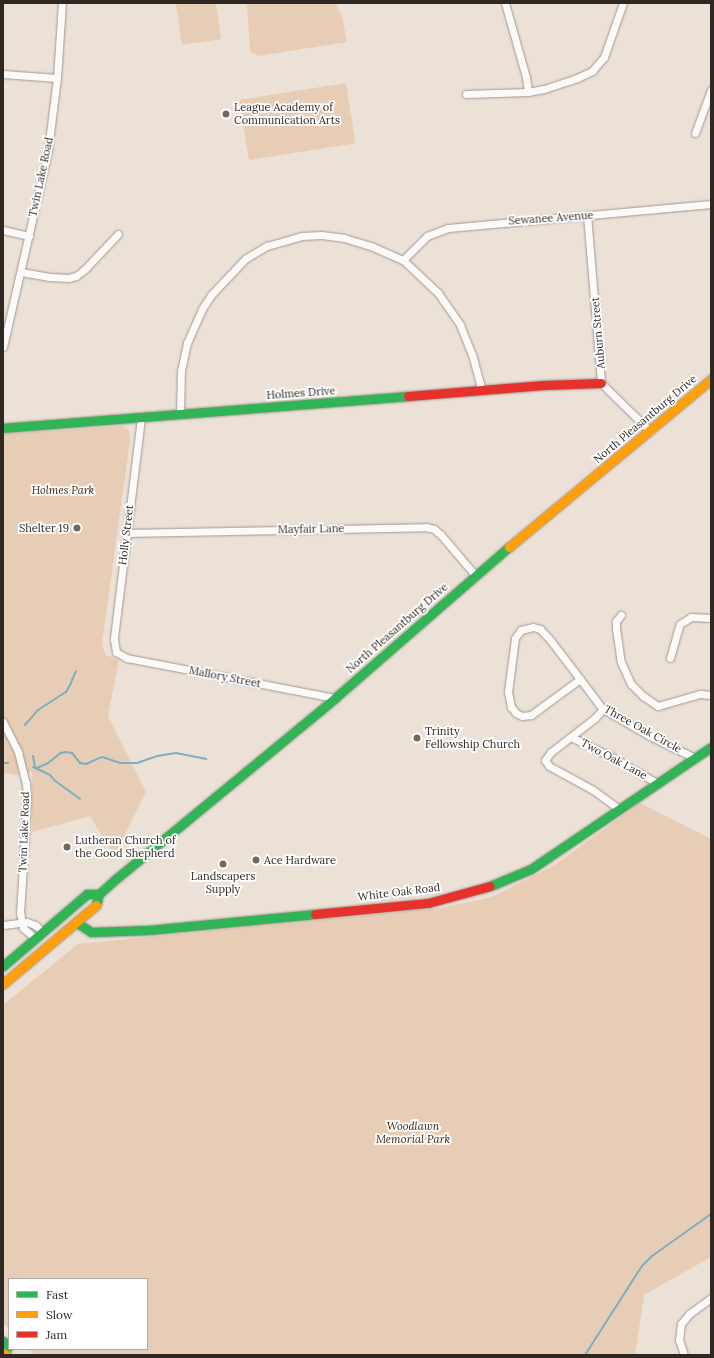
<!DOCTYPE html>
<html>
<head>
<meta charset="utf-8">
<style>
	body { margin:0 }
	#map { position:relative; width:714px; height:1358px; overflow:hidden; background:#ece1d7; font-family:Lora,serif }
	div>[style] { position:absolute }
	.green>* { inset:0; background:#e8cdb6; transform-origin:0 0 }
	.stream>* { height:2px; margin:-1px; padding:0 1px; transform-origin:1px; border-radius:1px; background:#7baec1 }
	.roads { filter:drop-shadow(0 0 1px #a19891) drop-shadow(0 0 1px #a19891) }
	.street>* { height:7px; margin:-3.5px; padding:0 3.5px; transform-origin:3.5px; border-radius:3.5px; background:#fcfaf9 }
	.fast>* { height:9px; margin:-4.5px; padding:0 4.5px; transform-origin:4.5px; border-radius:4.5px; background:#30b455 }
	.slow>* { height:9px; margin:-4.5px; padding:0 4.5px; transform-origin:4.5px; border-radius:4.5px; background:#ff9f0a }
	.jam>* { height:9px; margin:-4.5px; padding:0 4.5px; transform-origin:4.5px; border-radius:4.5px; background:#e5322d }
	.dots>* { width:11px; height:11px; translate:-50% -50%; box-sizing:border-box; border:2px solid #fff; border-radius:50% }
	span { translate:-50% -50%; white-space:nowrap; text-align:center; line-height:1.15; -webkit-text-stroke:3.5px #fff; paint-order:stroke }
	.poi-label { font-size:11px; color:#2f2721 }
	.left { translate:0 -50%; text-align:left }
	.right { translate:-100% -50%; text-align:right }
	.street-label { font-size:11px; color:#2f2721 }
	.park-label { font-size:11px; color:#3b250f; font-style:italic }
	.frame { position:absolute; inset:0; border:4px solid #2f2721; pointer-events:none }
	.legend { position:absolute; left:8px; top:1278px; width:140px; height:72px; box-sizing:border-box; background:#fff; border:1px solid #aca9a6; margin:0; padding:5px 7px; list-style:none; font-size:12px; color:#2f2721 }
	.legend li { display:flex; align-items:center; gap:8px; height:20px }
	.legend b { width:20px; border:1px solid #aca9a6 }
</style>
</head>
<body>
<div id="map">
	<div class="green">
		<i style="clip-path:polygon(176px 3px,216px 3px,221px 39px,182px 45px)"></i>
		<i style="clip-path:polygon(247px 3px,335px 3px,342px 16px,347px 42px,258px 56px,250px 51px)"></i>
		<i style="left:346px;top:83px;width:61px;height:108px;rotate:81deg"></i>
		<i style="clip-path:polygon(122px 426px,129px 430px,130px 440px,102px 644px,106px 655px,119px 660px,108px 716px,146px 792px,114px 856px,90px 816px,32px 832px,32px 772px,16px 775px,3px 773px,3px 434px)"></i>
		<i style="clip-path:polygon(640px 803px,711px 839px,711px 1257px,644px 1295px,635px 1355px,35px 1355px,29px 1349px,147px 1349px,147px 1279px,9px 1279px,9px 1329px,3px 1323px,3px 1005px,78px 944px,441px 908px,492px 897px,555px 865px)"></i>
	</div>
	<div class="stream">
		<i style="left:25px;top:725px;width:20px;rotate:-49deg"></i>
		<i style="left:38px;top:710px;width:33px;rotate:-33deg"></i>
		<i style="left:66px;top:692px;width:8px;rotate:-60deg"></i>
		<i style="left:70px;top:685px;width:15px;rotate:-67deg"></i>
		<i style="left:33px;top:756px;width:11px;rotate:80deg"></i>
		<i style="left:3px;top:763px;width:5px"></i>
		<i style="left:33px;top:767px;width:19px;rotate:25deg"></i>
		<i style="left:50px;top:775px;width:6px;rotate:51deg"></i>
		<i style="left:54px;top:780px;width:32px;rotate:36deg"></i>
		<i style="left:37px;top:768px;width:12px;rotate:-24deg"></i>
		<i style="left:48px;top:763px;width:16px;rotate:-38deg"></i>
		<i style="left:61px;top:753px;width:5px;rotate:-11deg"></i>
		<i style="left:66px;top:752px;width:6px;rotate:9deg"></i>
		<i style="left:72px;top:753px;width:13px;rotate:51deg"></i>
		<i style="left:80px;top:763px;width:6px;rotate:9deg"></i>
		<i style="left:86px;top:764px;width:17px;rotate:-24deg"></i>
		<i style="left:102px;top:757px;width:19px;rotate:18deg"></i>
		<i style="left:120px;top:763px;width:17px"></i>
		<i style="left:137px;top:763px;width:21px;rotate:-19deg"></i>
		<i style="left:157px;top:756px;width:19px;rotate:-9deg"></i>
		<i style="left:176px;top:753px;width:31px;rotate:11deg"></i>
		<i style="left:585px;top:1355px;width:106px;rotate:-57.4deg"></i>
		<i style="left:642px;top:1266px;width:14px;rotate:-45deg"></i>
		<i style="left:652px;top:1256px;width:72px;rotate:-35.4deg"></i>
	</div>
	<div class="roads">
		<div class="street">
			<i style="left:505px;top:3px;width:77px;rotate:74.2deg"></i>
			<i style="left:526px;top:77px;width:15px;rotate:82deg"></i>
			<i style="left:3px;top:74px;width:54px;rotate:4.2deg"></i>
			<i style="left:466px;top:94px;width:62px;rotate:-1.8deg"></i>
			<i style="left:528px;top:92px;width:16px;rotate:-11deg"></i>
			<i style="left:544px;top:89px;width:35px;rotate:-18deg"></i>
			<i style="left:577px;top:78px;width:17px;rotate:-25deg"></i>
			<i style="left:592px;top:71px;width:18px;rotate:-49deg"></i>
			<i style="left:604px;top:57px;width:57px;rotate:-70.6deg"></i>
			<i style="left:695px;top:133px;width:46px;rotate:-69.6deg"></i>
			<i style="left:587px;top:215px;width:169px;rotate:85.2deg"></i>
			<i style="left:601px;top:383px;width:69px;rotate:44.4deg"></i>
			<i style="left:3px;top:230px;width:27px;rotate:13deg"></i>
			<i style="left:403px;top:260px;width:34px;rotate:-45deg"></i>
			<i style="left:427px;top:236px;width:22px;rotate:-21deg"></i>
			<i style="left:448px;top:228px;width:264px;rotate:-5.2deg"></i>
			<i style="left:21px;top:272px;width:29px;rotate:10deg"></i>
			<i style="left:50px;top:277px;width:18px;rotate:3deg"></i>
			<i style="left:68px;top:278px;width:8px;rotate:-14deg"></i>
			<i style="left:76px;top:276px;width:11px;rotate:-38deg"></i>
			<i style="left:85px;top:269px;width:48px;rotate:-46.7deg"></i>
			<i style="left:3px;top:347px;width:202px;rotate:-77.1deg"></i>
			<i style="left:48px;top:150px;width:73px;rotate:-82.9deg"></i>
			<i style="left:57px;top:78px;width:75px;rotate:-86.2deg"></i>
			<i style="left:180px;top:414px;width:43px;rotate:-88.7deg"></i>
			<i style="left:181px;top:371px;width:29px;rotate:-78deg"></i>
			<i style="left:187px;top:343px;width:37px;rotate:-66deg"></i>
			<i style="left:202px;top:309px;width:17px;rotate:-57deg"></i>
			<i style="left:211px;top:295px;width:50px;rotate:-46.6deg"></i>
			<i style="left:245px;top:259px;width:26px;rotate:-31deg"></i>
			<i style="left:267px;top:246px;width:36px;rotate:-16deg"></i>
			<i style="left:302px;top:236px;width:19px;rotate:-3deg"></i>
			<i style="left:321px;top:235px;width:23px;rotate:7deg"></i>
			<i style="left:344px;top:238px;width:28px;rotate:17deg"></i>
			<i style="left:371px;top:246px;width:35px;rotate:24deg"></i>
			<i style="left:403px;top:260px;width:48px;rotate:43.3deg"></i>
			<i style="left:438px;top:293px;width:39px;rotate:55deg"></i>
			<i style="left:460px;top:325px;width:31px;rotate:68deg"></i>
			<i style="left:472px;top:354px;width:30px;rotate:75deg"></i>
			<i style="left:480px;top:383px;width:7px;rotate:90deg"></i>
			<i style="left:141px;top:418px;width:223px;rotate:97deg"></i>
			<i style="left:114px;top:639px;width:13px;rotate:81deg"></i>
			<i style="left:116px;top:652px;width:13px;rotate:29deg"></i>
			<i style="left:127px;top:658px;width:212px;rotate:10.9deg"></i>
			<i style="left:126px;top:533px;width:300px;rotate:-1.1deg"></i>
			<i style="left:426px;top:527px;width:8px;rotate:14deg"></i>
			<i style="left:434px;top:529px;width:9px;rotate:41deg"></i>
			<i style="left:441px;top:535px;width:52px;rotate:49.6deg"></i>
			<i style="left:621px;top:615px;width:8px;rotate:130deg"></i>
			<i style="left:616px;top:621px;width:7px;rotate:90deg"></i>
			<i style="left:616px;top:628px;width:34px;rotate:82deg"></i>
			<i style="left:621px;top:662px;width:24px;rotate:66deg"></i>
			<i style="left:631px;top:684px;width:17px;rotate:45deg"></i>
			<i style="left:643px;top:696px;width:18px;rotate:34deg"></i>
			<i style="left:658px;top:706px;width:44px;rotate:-15.9deg"></i>
			<i style="left:700px;top:694px;width:11px;rotate:5deg"></i>
			<i style="left:533px;top:627px;width:7px;rotate:16deg"></i>
			<i style="left:540px;top:629px;width:16px;rotate:47deg"></i>
			<i style="left:551px;top:641px;width:48px;rotate:52.7deg"></i>
			<i style="left:580px;top:679px;width:61px;rotate:143.7deg"></i>
			<i style="left:531px;top:715px;width:9px;rotate:174deg"></i>
			<i style="left:522px;top:716px;width:7px;rotate:-153deg"></i>
			<i style="left:516px;top:713px;width:8px;rotate:-130deg"></i>
			<i style="left:511px;top:707px;width:15px;rotate:-101deg"></i>
			<i style="left:508px;top:692px;width:54px;rotate:-82.6deg"></i>
			<i style="left:515px;top:638px;width:10px;rotate:-53deg"></i>
			<i style="left:521px;top:630px;width:12px;rotate:-14deg"></i>
			<i style="left:670px;top:658px;width:35px;rotate:-74deg"></i>
			<i style="left:680px;top:624px;width:13px;rotate:-32deg"></i>
			<i style="left:691px;top:617px;width:20px;rotate:3deg"></i>
			<i style="left:580px;top:679px;width:38px;rotate:53deg"></i>
			<i style="left:603px;top:709px;width:54px;rotate:29.9deg"></i>
			<i style="left:650px;top:736px;width:50px;rotate:26.1deg"></i>
			<i style="left:603px;top:709px;width:12px;rotate:132deg"></i>
			<i style="left:595px;top:718px;width:56px;rotate:142.3deg"></i>
			<i style="left:551px;top:752px;width:10px;rotate:127deg"></i>
			<i style="left:545px;top:760px;width:7px;rotate:56deg"></i>
			<i style="left:549px;top:766px;width:50px;rotate:28.6deg"></i>
			<i style="left:593px;top:790px;width:32px;rotate:36deg"></i>
			<i style="left:3px;top:722px;width:34px;rotate:63deg"></i>
			<i style="left:18px;top:752px;width:32px;rotate:76deg"></i>
			<i style="left:26px;top:783px;width:16px;rotate:86deg"></i>
			<i style="left:27px;top:799px;width:113px;rotate:93.5deg"></i>
			<i style="left:20px;top:912px;width:16px;rotate:79deg"></i>
			<i style="left:23px;top:928px;width:16px;rotate:40deg"></i>
			<i style="left:571px;top:737px;width:43px;rotate:26deg"></i>
			<i style="left:610px;top:756px;width:54px;rotate:29.9deg"></i>
			<i style="left:3px;top:925px;width:24px;rotate:-7deg"></i>
			<i style="left:27px;top:922px;width:9px;rotate:21deg"></i>
			<i style="left:35px;top:925px;width:9px;rotate:41deg"></i>
			<i style="left:684px;top:1355px;width:16px;rotate:-108deg"></i>
			<i style="left:679px;top:1340px;width:16px;rotate:-83deg"></i>
			<i style="left:681px;top:1324px;width:13px;rotate:-51deg"></i>
			<i style="left:689px;top:1314px;width:27px;rotate:-36deg"></i>
		</div>
		<div class="fast">
			<i style="left:3px;top:428px;width:406px;rotate:-4.5deg"></i>
			<i style="left:490px;top:886px;width:44px;rotate:-22.5deg"></i>
			<i style="left:531px;top:869px;width:217px;rotate:-34.1deg"></i>
			<i style="left:96px;top:905px;width:11px;rotate:-75deg"></i>
			<i style="left:99px;top:894px;width:24px;rotate:-42deg"></i>
			<i style="left:117px;top:878px;width:283px;rotate:-39.5deg"></i>
			<i style="left:335px;top:698px;width:230px;rotate:-41deg"></i>
			<i style="left:76px;top:922px;width:18px;rotate:34deg"></i>
			<i style="left:91px;top:932px;width:58px;rotate:-2deg"></i>
			<i style="left:149px;top:930px;width:167px;rotate:-5.5deg"></i>
			<i style="left:3px;top:966px;width:111px;rotate:-40.6deg"></i>
			<i style="left:87px;top:894px;width:12px"></i>
			<i style="left:3px;top:1341px;width:8px;rotate:45deg"></i>
		</div>
		<div class="slow">
			<i style="left:509px;top:547px;width:263px;rotate:-39.7deg"></i>
			<i style="left:3px;top:984px;width:122px;rotate:-40.3deg"></i>
			<i style="left:3px;top:1353px;width:4px;rotate:34deg"></i>
		</div>
		<div class="jam">
			<i style="left:408px;top:396px;width:136px;rotate:-4.6deg"></i>
			<i style="left:544px;top:385px;width:57px;rotate:-2deg"></i>
			<i style="left:315px;top:914px;width:114px;rotate:-5.6deg"></i>
			<i style="left:428px;top:903px;width:64px;rotate:-15.3deg"></i>
		</div>
	</div>
	<div class="dots">
		<i style="left:226px;top:114px;background:#716861"></i>
		<i style="left:77px;top:528px;background:#716861"></i>
		<i style="left:417px;top:738px;background:#716861"></i>
		<i style="left:67px;top:847px;background:#716861"></i>
		<i style="left:256px;top:860px;background:#716861"></i>
		<i style="left:223px;top:864px;background:#716861"></i>
	</div>
	<div class="poi-label">
		<span class="left" style="left:234px;top:114px">League Academy of<br>Communication Arts</span>
		<span class="right" style="left:69px;top:528px">Shelter 19</span>
		<span class="left" style="left:425px;top:738px">Trinity<br>Fellowship Church</span>
		<span class="left" style="left:75px;top:847px">Lutheran Church of<br>the Good Shepherd</span>
		<span class="left" style="left:264px;top:860px">Ace Hardware</span>
		<span style="left:223px;top:883px">Landscapers<br>Supply</span>
	</div>
	<div class="street-label">
		<span style="left:41px;top:177px;rotate:-78deg">Twin Lake Road</span>
		<span style="left:551px;top:218px;rotate:-4deg">Sewanee Avenue</span>
		<span style="left:598px;top:333px;rotate:-95deg">Auburn Street</span>
		<span style="left:301px;top:393px;rotate:-4deg">Holmes Drive</span>
		<span style="left:645px;top:419px;rotate:-40deg">North Pleasantburg Drive</span>
		<span style="left:311px;top:529px;rotate:-1deg">Mayfair Lane</span>
		<span style="left:126px;top:535px;rotate:-83deg">Holly Street</span>
		<span style="left:397px;top:628px;rotate:-41deg">North Pleasantburg Drive</span>
		<span style="left:225px;top:677px;rotate:11deg">Mallory Street</span>
		<span style="left:643px;top:729px;rotate:29deg">Three Oak Circle</span>
		<span style="left:614px;top:759px;rotate:28deg">Two Oak Lane</span>
		<span style="left:24px;top:832px;rotate:-88deg">Twin Lake Road</span>
		<span style="left:399px;top:892px;rotate:-7deg">White Oak Road</span>
	</div>
	<div class="park-label">
		<span style="left:63px;top:490px">Holmes Park</span>
		<span style="left:413px;top:1133px">Woodlawn<br>Memorial Park</span>
	</div>
	<div class="frame"></div>
	<ul class="legend">
	<li><b style="height:5px;background:#30b455"></b>Fast</li>
	<li><b style="height:5px;background:#ff9f0a"></b>Slow</li>
	<li><b style="height:5px;background:#e5322d"></b>Jam</li>
	</ul>
</div>
</body>
</html>
